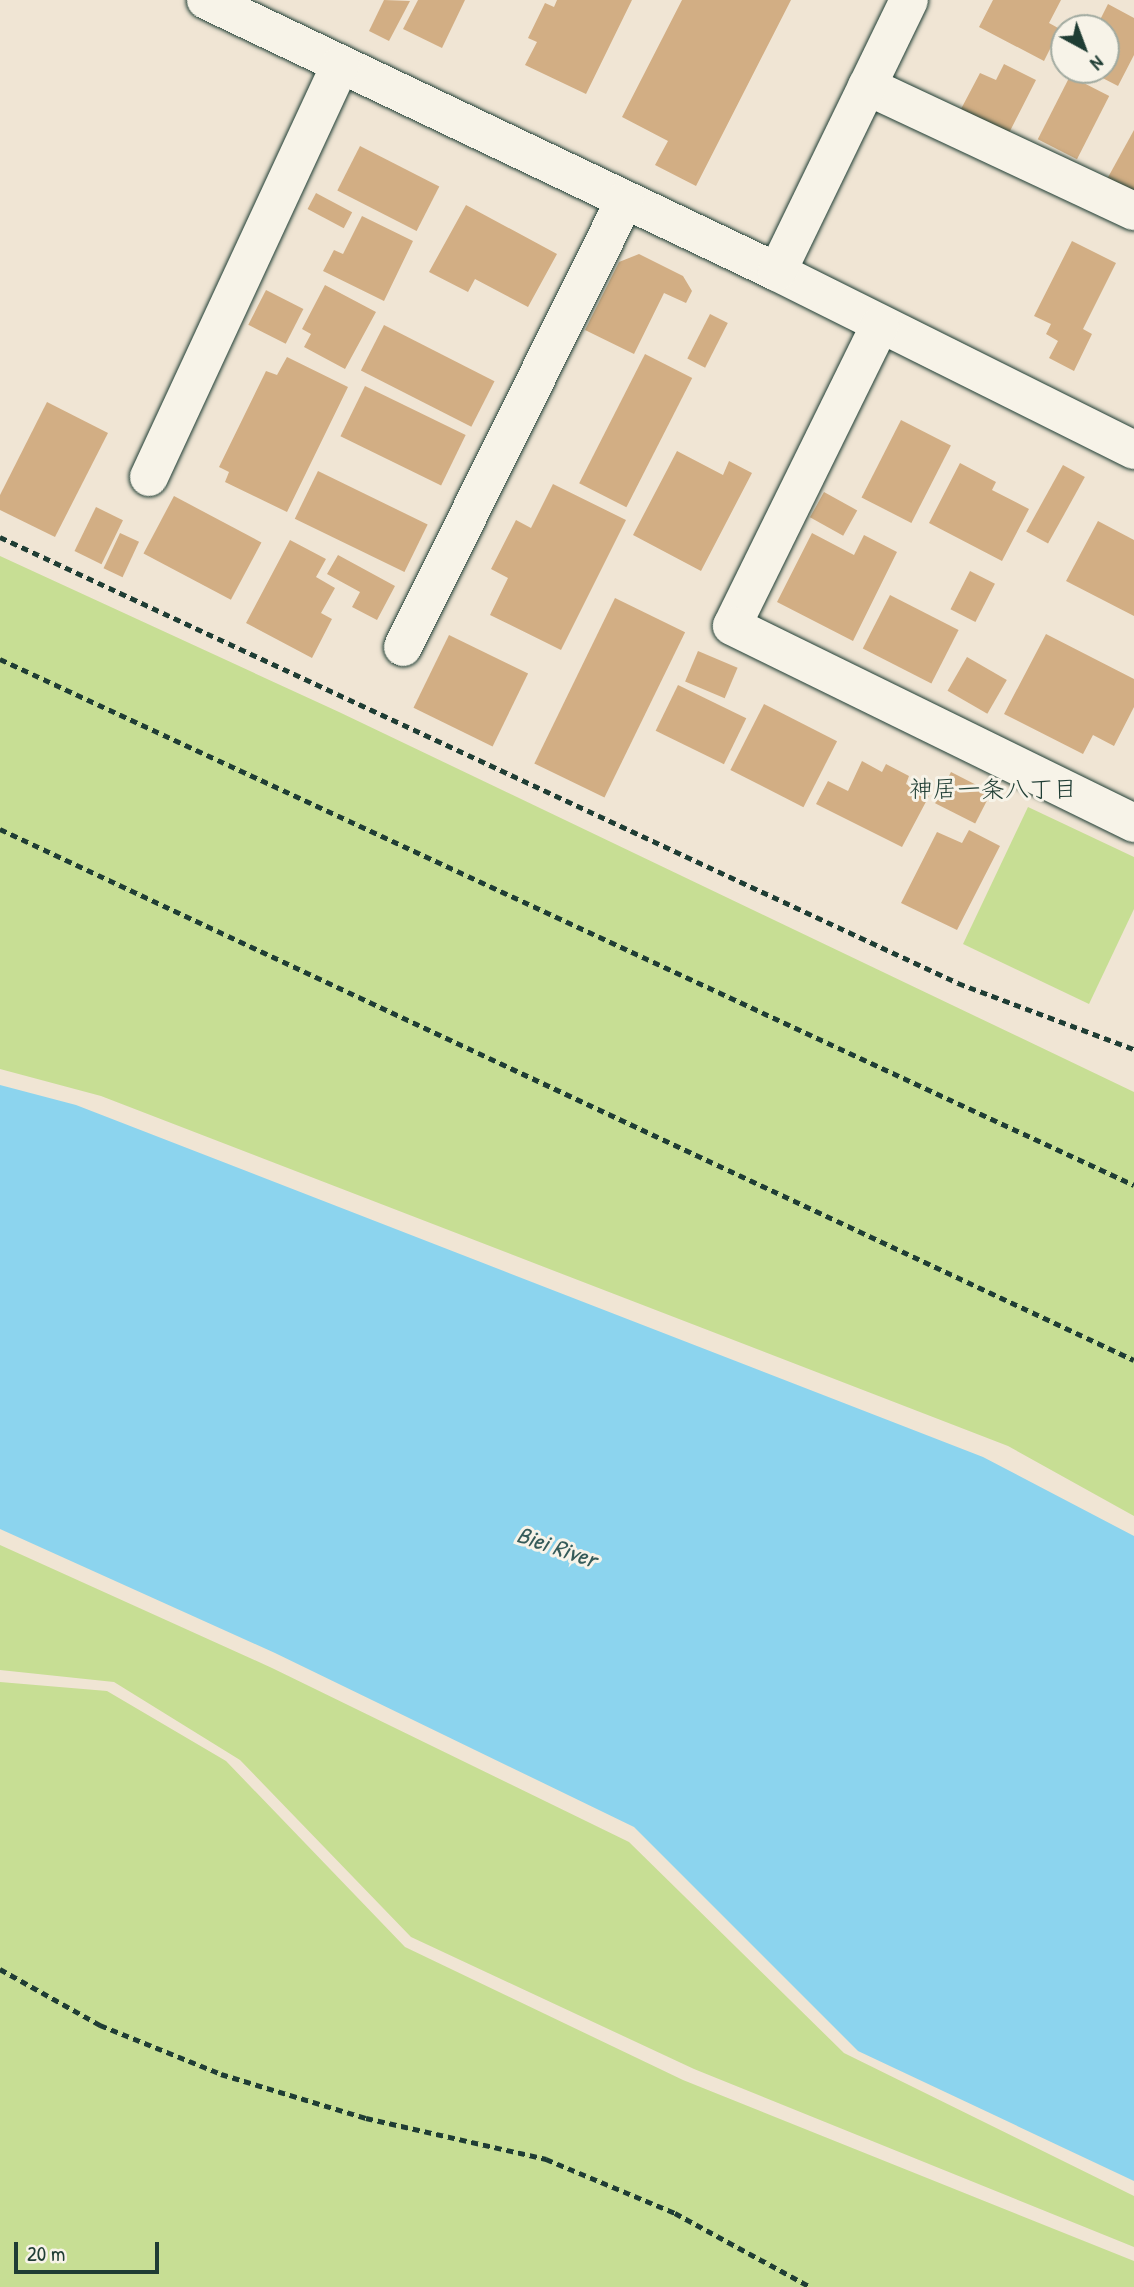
<!DOCTYPE html>
<html>
<head>
<meta charset="utf-8">
<style>
	body { margin:0 }
	#map { position:relative; width:1134px; height:2287px; overflow:hidden; background:#f0e5d4; font-family:"Patrick Hand","Klee One",sans-serif }
	div>[style] { position:absolute }
	.green>* { inset:0; background:#c7de94 }
	.water>* { inset:0; background:#8cd4ee }
	.building>* { inset:0; background:#d2ae84; transform-origin:0 0 }
	.path>* { height:4.5px; margin-top:-2.25px; transform-origin:0; background:repeating-linear-gradient(90deg,#1f3d34 0 7px,transparent 0 12px) }
	.roads { filter:drop-shadow(0 0 2px #1f3d34) drop-shadow(0 0 2px #1f3d34) }
	.minor>* { height:38px; margin:-19px; padding:0 19px; transform-origin:19px; border-radius:19px; background:#f7f3e8 }
	span { translate:-50% -50%; white-space:nowrap; text-align:center; line-height:1.15; -webkit-text-stroke:6px #f7f3e8; paint-order:stroke }
	.neighbourhood-label { font-size:24px; color:#1f3d34 }
	.water-label { font-size:24px; color:#355b59; font-style:italic }
	.north { position:absolute; left:1050px; top:14px; width:70px; height:70px; box-sizing:border-box; background:#f7f3e8; border:2px solid #a1aaa0; border-radius:50%; rotate:139deg; font-size:19px; font-weight:700; line-height:28px; text-align:center; color:#1f3d34 }
	.north::after { content:''; display:block; margin:auto; width:24px; height:32px; background:#1f3d34; clip-path:polygon(50% 0,100% 100%,50% 72%,0 100%) }
	.scale { position:absolute; left:14px; top:2242px; width:145px; height:32px; box-sizing:border-box; border:4px solid #1f3d34; border-top:0; padding-left:9px; font-size:21px; line-height:24px; white-space:nowrap; color:#1f3d34; -webkit-text-stroke:5px #f7f3e8; paint-order:stroke }
</style>
</head>
<body>
<div id="map">
	<div class="green">
		<i style="clip-path:polygon(0 556px,339px 712px,1134px 1092px,1134px 1516px,1008px 1446px,101px 1096px,0 1069px)"></i>
		<i style="clip-path:polygon(1028px 807px,1134px 857px,1134px 909px,1089px 1004px,963px 944px)"></i>
		<i style="clip-path:polygon(0 1545px,272px 1668px,629px 1842px,844px 2053px,1134px 2196px,1134px 2247px,694px 2069px,411px 1937px,240px 1760px,114px 1682px,0 1670px)"></i>
		<i style="clip-path:polygon(0 1682px,107px 1691px,226px 1761px,405px 1947px,683px 2080px,1134px 2261px,1134px 2287px,0 2287px)"></i>
	</div>
	<div class="water">
		<i style="clip-path:polygon(0 1085px,76px 1105px,983px 1457px,1134px 1536px,1134px 2181px,858px 2051px,634px 1827px,275px 1653px,0 1529px)"></i>
	</div>
	<div class="building">
		<i style="clip-path:polygon(384px 0,410px 1px,389px 41px,369px 31px)"></i>
		<i style="clip-path:polygon(418px 0,465px 0,442px 48px,403px 29px)"></i>
		<i style="clip-path:polygon(557px 0,632px 0,586px 94px,525px 65px,537px 42px,528px 38px,545px 3px,554px 7px)"></i>
		<i style="clip-path:polygon(682px 0,791px 0,696px 186px,655px 165px,668px 141px,622px 117px)"></i>
		<i style="clip-path:polygon(993px 0,1061px 0,1049px 23px,1060px 29px,1044px 61px,979px 27px)"></i>
		<i style="clip-path:polygon(1108px 4px,1134px 18px,1134px 55px,1118px 86px,1087px 70px,1106px 70px,1106px 28px,1096px 28px)"></i>
		<i style="clip-path:polygon(1004px 64px,1036px 80px,1009px 133px,961px 109px,980px 73px,996px 80px)"></i>
		<i style="left:1070px;top:76px;width:44px;height:71px;rotate:27deg"></i>
		<i style="clip-path:polygon(1134px 130px,1134px 196px,1106px 181px)"></i>
		<i style="left:360px;top:146px;width:89px;height:50px;rotate:27deg"></i>
		<i style="left:316px;top:193px;width:41px;height:18px;rotate:28deg"></i>
		<i style="clip-path:polygon(466px 205px,557px 254px,528px 307px,475px 279px,468px 292px,429px 272px)"></i>
		<i style="clip-path:polygon(362px 216px,413px 241px,384px 301px,323px 271px,334px 250px,343px 254px)"></i>
		<i style="clip-path:polygon(1072px 241px,1116px 263px,1083px 329px,1092px 334px,1074px 371px,1049px 358px,1058px 341px,1046px 334px,1051px 324px,1034px 316px)"></i>
		<i style="clip-path:polygon(639px 254px,683px 276px,692px 291px,686px 303px,664px 293px,634px 354px,585px 330px,619px 262px)"></i>
		<i style="clip-path:polygon(325px 285px,376px 312px,345px 369px,304px 347px,311px 334px,302px 329px)"></i>
		<i style="left:266px;top:290px;width:42px;height:39px;rotate:27deg"></i>
		<i style="left:710px;top:314px;width:20px;height:50px;rotate:27deg"></i>
		<i style="left:384px;top:325px;width:124px;height:51px;rotate:27deg"></i>
		<i style="left:645px;top:354px;width:53px;height:145px;rotate:27deg"></i>
		<i style="clip-path:polygon(287px 357px,348px 387px,287px 512px,225px 482px,229px 472px,219px 467px,266px 371px,277px 375px)"></i>
		<i style="left:365px;top:386px;width:112px;height:56px;rotate:26deg"></i>
		<i style="clip-path:polygon(47px 402px,108px 433px,55px 537px,0 510px,0 495px)"></i>
		<i style="left:901px;top:420px;width:56px;height:87px;rotate:27deg"></i>
		<i style="clip-path:polygon(677px 451px,723px 475px,729px 461px,752px 473px,701px 571px,633px 535px)"></i>
		<i style="clip-path:polygon(960px 463px,996px 482px,992px 490px,1029px 509px,1002px 561px,929px 523px)"></i>
		<i style="left:1063px;top:465px;width:25px;height:76px;rotate:29deg"></i>
		<i style="left:318px;top:471px;width:122px;height:53px;rotate:26deg"></i>
		<i style="clip-path:polygon(553px 484px,626px 520px,561px 650px,490px 615px,508px 578px,491px 569px,516px 520px,531px 528px)"></i>
		<i style="left:824px;top:492px;width:38px;height:29px;rotate:29deg"></i>
		<i style="left:174px;top:496px;width:99px;height:65px;rotate:28deg"></i>
		<i style="left:96px;top:507px;width:30px;height:49px;rotate:26deg"></i>
		<i style="clip-path:polygon(1098px 521px,1134px 540px,1134px 616px,1066px 581px)"></i>
		<i style="left:120px;top:533px;width:21px;height:39px;rotate:25deg"></i>
		<i style="clip-path:polygon(812px 533px,854px 555px,864px 535px,897px 552px,853px 641px,777px 602px)"></i>
		<i style="clip-path:polygon(290px 540px,326px 559px,316px 577px,335px 588px,321px 613px,332px 619px,312px 658px,246px 623px)"></i>
		<i style="clip-path:polygon(338px 555px,395px 586px,377px 620px,352px 607px,360px 592px,327px 574px)"></i>
		<i style="left:970px;top:571px;width:28px;height:43px;rotate:27deg"></i>
		<i style="left:890px;top:595px;width:77px;height:60px;rotate:27deg"></i>
		<i style="left:615px;top:598px;width:78px;height:184px;rotate:26deg"></i>
		<i style="clip-path:polygon(1046px 634px,1134px 679px,1134px 707px,1114px 746px,1093px 735px,1083px 754px,1004px 714px)"></i>
		<i style="left:449px;top:635px;width:88px;height:81px;rotate:26deg"></i>
		<i style="left:698px;top:651px;width:43px;height:33px;rotate:23deg"></i>
		<i style="left:967px;top:657px;width:46px;height:39px;rotate:30deg"></i>
		<i style="left:678px;top:685px;width:76px;height:51px;rotate:26deg"></i>
		<i style="left:764px;top:704px;width:82px;height:74px;rotate:27deg"></i>
		<i style="clip-path:polygon(862px 761px,882px 772px,886px 764px,909px 776px,906px 784px,929px 796px,902px 847px,816px 804px,828px 781px,848px 791px)"></i>
		<i style="left:951px;top:772px;width:45px;height:35px;rotate:27deg"></i>
		<i style="clip-path:polygon(969px 830px,1000px 846px,957px 930px,901px 903px,937px 832px,962px 843px)"></i>
	</div>
	<div class="path">
		<i style="left:0;top:537px;width:1057px;rotate:24.96deg"></i>
		<i style="left:958px;top:983px;width:188px;rotate:20.6deg"></i>
		<i style="left:0;top:659px;width:1250px;rotate:24.88deg"></i>
		<i style="left:0;top:829px;width:1252px;rotate:25.09deg"></i>
		<i style="left:0;top:1969px;width:115px;rotate:29.2deg"></i>
		<i style="left:100px;top:2025px;width:131px;rotate:22deg"></i>
		<i style="left:221px;top:2074px;width:152px;rotate:16.9deg"></i>
		<i style="left:366px;top:2118px;width:185px;rotate:12.8deg"></i>
		<i style="left:546px;top:2159px;width:140px;rotate:22.7deg"></i>
		<i style="left:675px;top:2213px;width:155px;rotate:28.6deg"></i>
	</div>
	<div class="roads">
		<div class="minor">
			<i style="left:206px;top:0;width:632px;rotate:25.47deg"></i>
			<i style="left:777px;top:272px;width:399px;rotate:26.5deg"></i>
			<i style="left:867px;top:86px;width:295px;rotate:25.1deg"></i>
			<i style="left:777px;top:272px;width:302px;rotate:-64.1deg"></i>
			<i style="left:880px;top:325px;width:335px;rotate:116.2deg"></i>
			<i style="left:732px;top:626px;width:448px;rotate:26.1deg"></i>
			<i style="left:149px;top:477px;width:455px;rotate:-65.1deg"></i>
			<i style="left:403px;top:647px;width:499px;rotate:-63.6deg"></i>
		</div>
	</div>
	<div class="neighbourhood-label">
		<span style="left:993px;top:789px">神居一条八丁目</span>
	</div>
	<div class="water-label">
		<span style="left:557px;top:1547px;rotate:19deg">Biei River</span>
	</div>
	<div class="north">N</div>
	<div class="scale">20 m</div>
</div>
</body>
</html>
